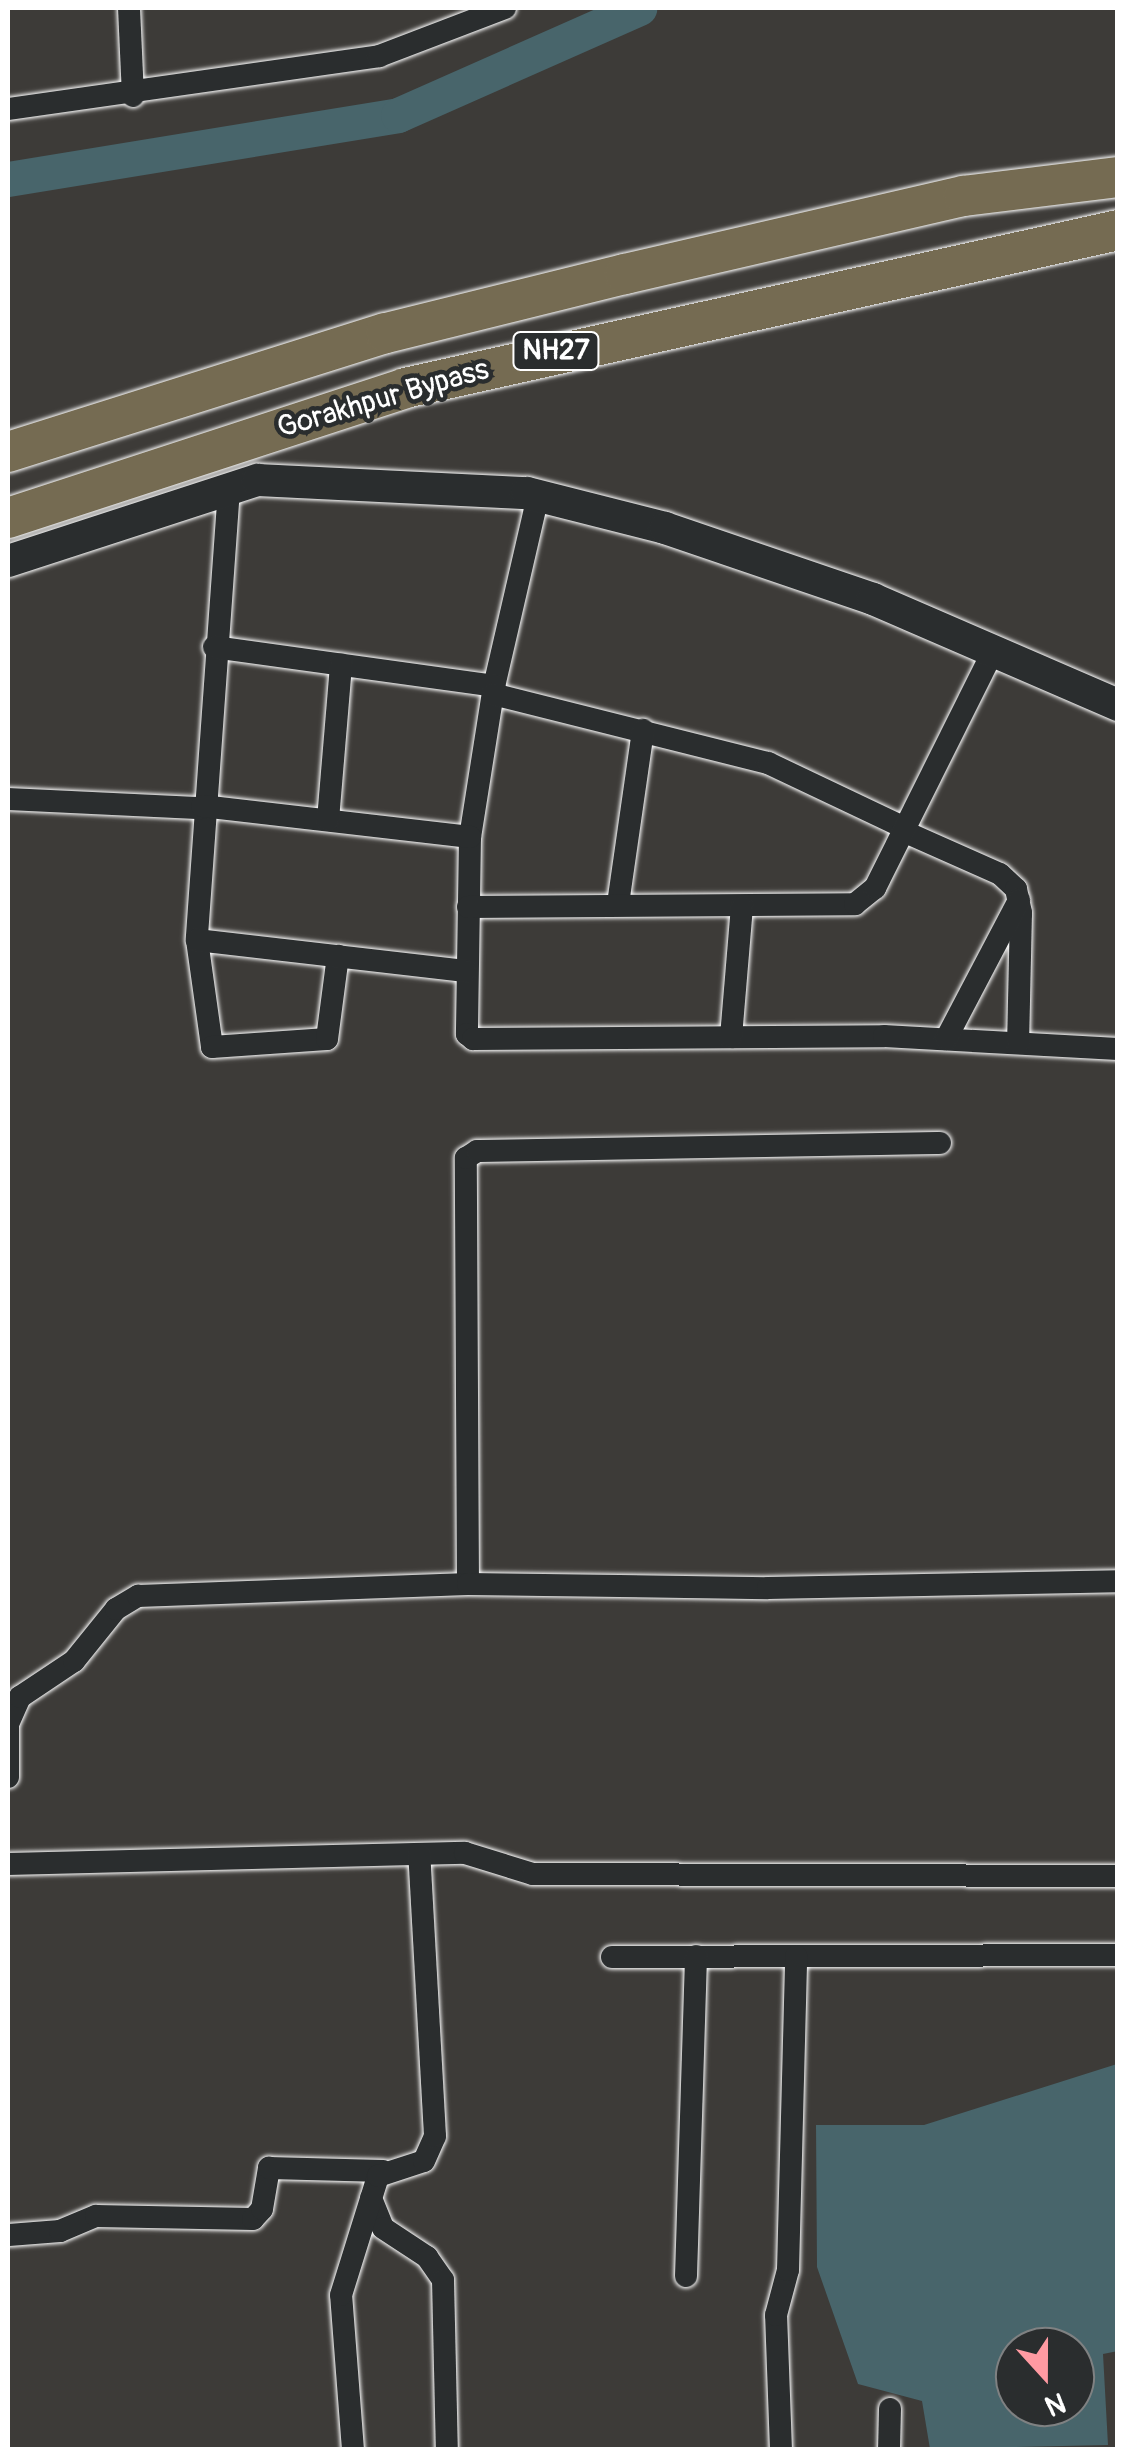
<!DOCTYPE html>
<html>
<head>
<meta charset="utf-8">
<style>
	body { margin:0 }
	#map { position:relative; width:1125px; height:2457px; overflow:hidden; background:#3d3b38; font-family:Pangolin,sans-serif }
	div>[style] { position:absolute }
	.water>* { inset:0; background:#48656b }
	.river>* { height:35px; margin:-17.5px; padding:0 17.5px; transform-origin:17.5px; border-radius:17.5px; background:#48656b }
	.roads { filter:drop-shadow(0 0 2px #fff) drop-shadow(0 0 2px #fff) }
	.street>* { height:22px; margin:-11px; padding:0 11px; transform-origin:11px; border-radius:11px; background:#2a2d2e }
	.secondary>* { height:32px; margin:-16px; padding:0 16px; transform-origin:16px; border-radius:16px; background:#2a2d2e }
	.highway>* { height:40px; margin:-20px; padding:0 20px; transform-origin:20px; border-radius:20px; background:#756b52 }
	span { translate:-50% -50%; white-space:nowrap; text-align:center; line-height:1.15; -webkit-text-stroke:9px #2a2d2e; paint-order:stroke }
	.shield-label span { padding:2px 8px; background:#2a2d2e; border:2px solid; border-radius:8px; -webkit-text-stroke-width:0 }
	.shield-label { font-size:28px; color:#fff; font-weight:700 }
	.street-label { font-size:30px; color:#fff }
	.frame { position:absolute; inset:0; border:10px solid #fff; pointer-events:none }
	.north { position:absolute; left:995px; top:2327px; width:100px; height:100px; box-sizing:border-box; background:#2a2d2e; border:2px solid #7f8182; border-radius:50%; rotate:159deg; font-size:28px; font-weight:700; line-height:40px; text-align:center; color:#fff }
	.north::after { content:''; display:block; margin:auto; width:35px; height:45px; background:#ff9aa2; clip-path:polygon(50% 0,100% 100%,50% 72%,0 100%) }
</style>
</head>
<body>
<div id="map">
	<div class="water">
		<i style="clip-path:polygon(evenodd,1117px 2064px,1118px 2351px,1103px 2354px,1108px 2445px,930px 2449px,922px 2401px,858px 2384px,817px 2267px,816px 2125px,924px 2125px,1117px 2064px,1015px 2347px,1075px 2347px,1075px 2407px,1015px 2407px,1015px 2347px)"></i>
	</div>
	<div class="river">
		<i style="left:8px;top:179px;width:395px;rotate:-9.3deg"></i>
		<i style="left:398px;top:115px;width:264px;rotate:-23.9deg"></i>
	</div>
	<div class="roads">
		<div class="street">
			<i style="left:129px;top:8px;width:88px;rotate:87.4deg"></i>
			<i style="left:8px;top:109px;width:375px;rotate:-8.1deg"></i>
			<i style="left:379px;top:56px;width:135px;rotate:-20.9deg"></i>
			<i style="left:229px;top:489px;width:452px;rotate:94.1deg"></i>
			<i style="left:197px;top:940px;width:108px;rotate:82deg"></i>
			<i style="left:212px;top:1047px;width:115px;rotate:-4deg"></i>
			<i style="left:327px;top:1039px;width:84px;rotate:-82.5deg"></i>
			<i style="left:538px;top:496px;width:195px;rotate:103deg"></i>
			<i style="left:494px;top:686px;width:153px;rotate:99deg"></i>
			<i style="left:470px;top:837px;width:197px;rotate:90.9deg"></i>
			<i style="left:467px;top:1034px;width:8px;rotate:40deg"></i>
			<i style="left:473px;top:1039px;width:411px;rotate:-0.4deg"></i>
			<i style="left:884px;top:1036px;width:234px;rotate:3.2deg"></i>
			<i style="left:214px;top:647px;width:283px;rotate:7.9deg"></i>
			<i style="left:493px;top:694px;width:284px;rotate:14.1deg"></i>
			<i style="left:768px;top:763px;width:152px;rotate:25.4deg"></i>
			<i style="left:8px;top:799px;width:194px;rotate:2.7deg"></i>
			<i style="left:202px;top:806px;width:270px;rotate:6.6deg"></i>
			<i style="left:328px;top:820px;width:156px;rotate:-85.2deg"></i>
			<i style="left:903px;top:831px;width:106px;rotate:23.9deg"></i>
			<i style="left:1000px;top:874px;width:22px;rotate:43deg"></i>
			<i style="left:1016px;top:889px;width:25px;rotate:78deg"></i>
			<i style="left:1021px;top:913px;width:130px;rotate:91.3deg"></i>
			<i style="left:618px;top:904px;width:176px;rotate:-81.8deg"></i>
			<i style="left:468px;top:907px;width:387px;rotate:-0.4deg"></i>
			<i style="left:855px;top:904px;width:26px;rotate:-39deg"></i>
			<i style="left:875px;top:888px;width:265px;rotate:-63.5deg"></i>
			<i style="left:197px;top:940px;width:270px;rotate:6.6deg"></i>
			<i style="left:731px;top:1037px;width:130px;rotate:-85.2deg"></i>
			<i style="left:946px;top:1039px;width:157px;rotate:-62.3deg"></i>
			<i style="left:468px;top:1584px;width:426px;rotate:-90.3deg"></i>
			<i style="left:466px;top:1158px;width:13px;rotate:-32deg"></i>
			<i style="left:477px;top:1151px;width:463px;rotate:-1deg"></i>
			<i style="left:8px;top:1777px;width:53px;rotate:-90deg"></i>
			<i style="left:8px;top:1724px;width:30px;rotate:-66deg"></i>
			<i style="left:20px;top:1697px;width:65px;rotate:-33.7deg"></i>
			<i style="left:74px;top:1661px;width:67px;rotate:-51.1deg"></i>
			<i style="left:116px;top:1609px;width:26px;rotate:-31deg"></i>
			<i style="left:138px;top:1596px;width:330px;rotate:-2.1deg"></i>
			<i style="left:468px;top:1584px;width:300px;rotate:0.8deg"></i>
			<i style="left:768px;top:1588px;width:350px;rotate:-1.1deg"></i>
			<i style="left:8px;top:1864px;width:457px;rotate:-1.4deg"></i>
			<i style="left:465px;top:1853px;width:71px;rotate:17.2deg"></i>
			<i style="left:533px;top:1874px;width:585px;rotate:0.2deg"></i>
			<i style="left:612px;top:1957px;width:506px;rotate:-0.23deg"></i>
			<i style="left:371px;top:2198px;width:32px;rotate:68deg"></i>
			<i style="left:383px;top:2228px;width:53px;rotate:33.4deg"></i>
			<i style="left:427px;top:2257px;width:28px;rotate:55deg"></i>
			<i style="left:443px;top:2280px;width:170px;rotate:88.7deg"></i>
			<i style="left:9px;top:2235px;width:51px;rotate:-4.5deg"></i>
			<i style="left:60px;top:2231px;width:39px;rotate:-23deg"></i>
			<i style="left:96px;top:2216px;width:157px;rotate:1.1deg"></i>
			<i style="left:253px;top:2219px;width:13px;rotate:-48deg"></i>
			<i style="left:262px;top:2209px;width:42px;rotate:-80.3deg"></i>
			<i style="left:269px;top:2168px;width:114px;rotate:1.5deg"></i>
			<i style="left:686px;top:2276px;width:320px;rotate:-88.2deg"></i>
			<i style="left:353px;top:2450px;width:155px;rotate:-94.4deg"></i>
			<i style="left:341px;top:2295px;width:125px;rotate:-72.7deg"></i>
			<i style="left:378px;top:2176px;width:48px;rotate:-18.1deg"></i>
			<i style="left:424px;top:2161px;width:27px;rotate:-66deg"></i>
			<i style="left:435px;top:2136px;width:282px;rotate:-93.2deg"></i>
			<i style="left:781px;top:2450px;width:135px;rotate:-92.1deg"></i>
			<i style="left:776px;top:2315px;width:47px;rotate:-75.1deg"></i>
			<i style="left:788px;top:2270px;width:314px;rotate:-88.5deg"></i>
			<i style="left:889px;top:2450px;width:41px;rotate:-88.6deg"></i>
		</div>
		<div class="secondary">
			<i style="left:8px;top:561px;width:263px;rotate:-18deg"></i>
			<i style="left:258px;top:480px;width:269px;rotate:2.8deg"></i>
			<i style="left:527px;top:493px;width:142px;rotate:14.2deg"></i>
			<i style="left:665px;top:528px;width:220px;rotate:18.8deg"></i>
			<i style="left:873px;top:599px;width:267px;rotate:23.4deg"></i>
		</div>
		<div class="highway">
			<i style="left:8px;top:452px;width:396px;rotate:-17.5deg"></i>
			<i style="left:386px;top:333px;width:246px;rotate:-13.9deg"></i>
			<i style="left:625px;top:274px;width:348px;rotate:-13deg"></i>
			<i style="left:964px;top:196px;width:155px;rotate:-7deg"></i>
			<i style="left:8px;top:518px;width:418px;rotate:-18.1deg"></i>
			<i style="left:405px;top:388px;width:730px;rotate:-12.49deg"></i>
		</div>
	</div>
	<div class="shield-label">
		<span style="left:556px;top:351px">NH27</span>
	</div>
	<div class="street-label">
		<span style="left:383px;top:399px;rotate:-16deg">Gorakhpur Bypass</span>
	</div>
	<div class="frame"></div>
	<div class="north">N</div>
</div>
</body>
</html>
